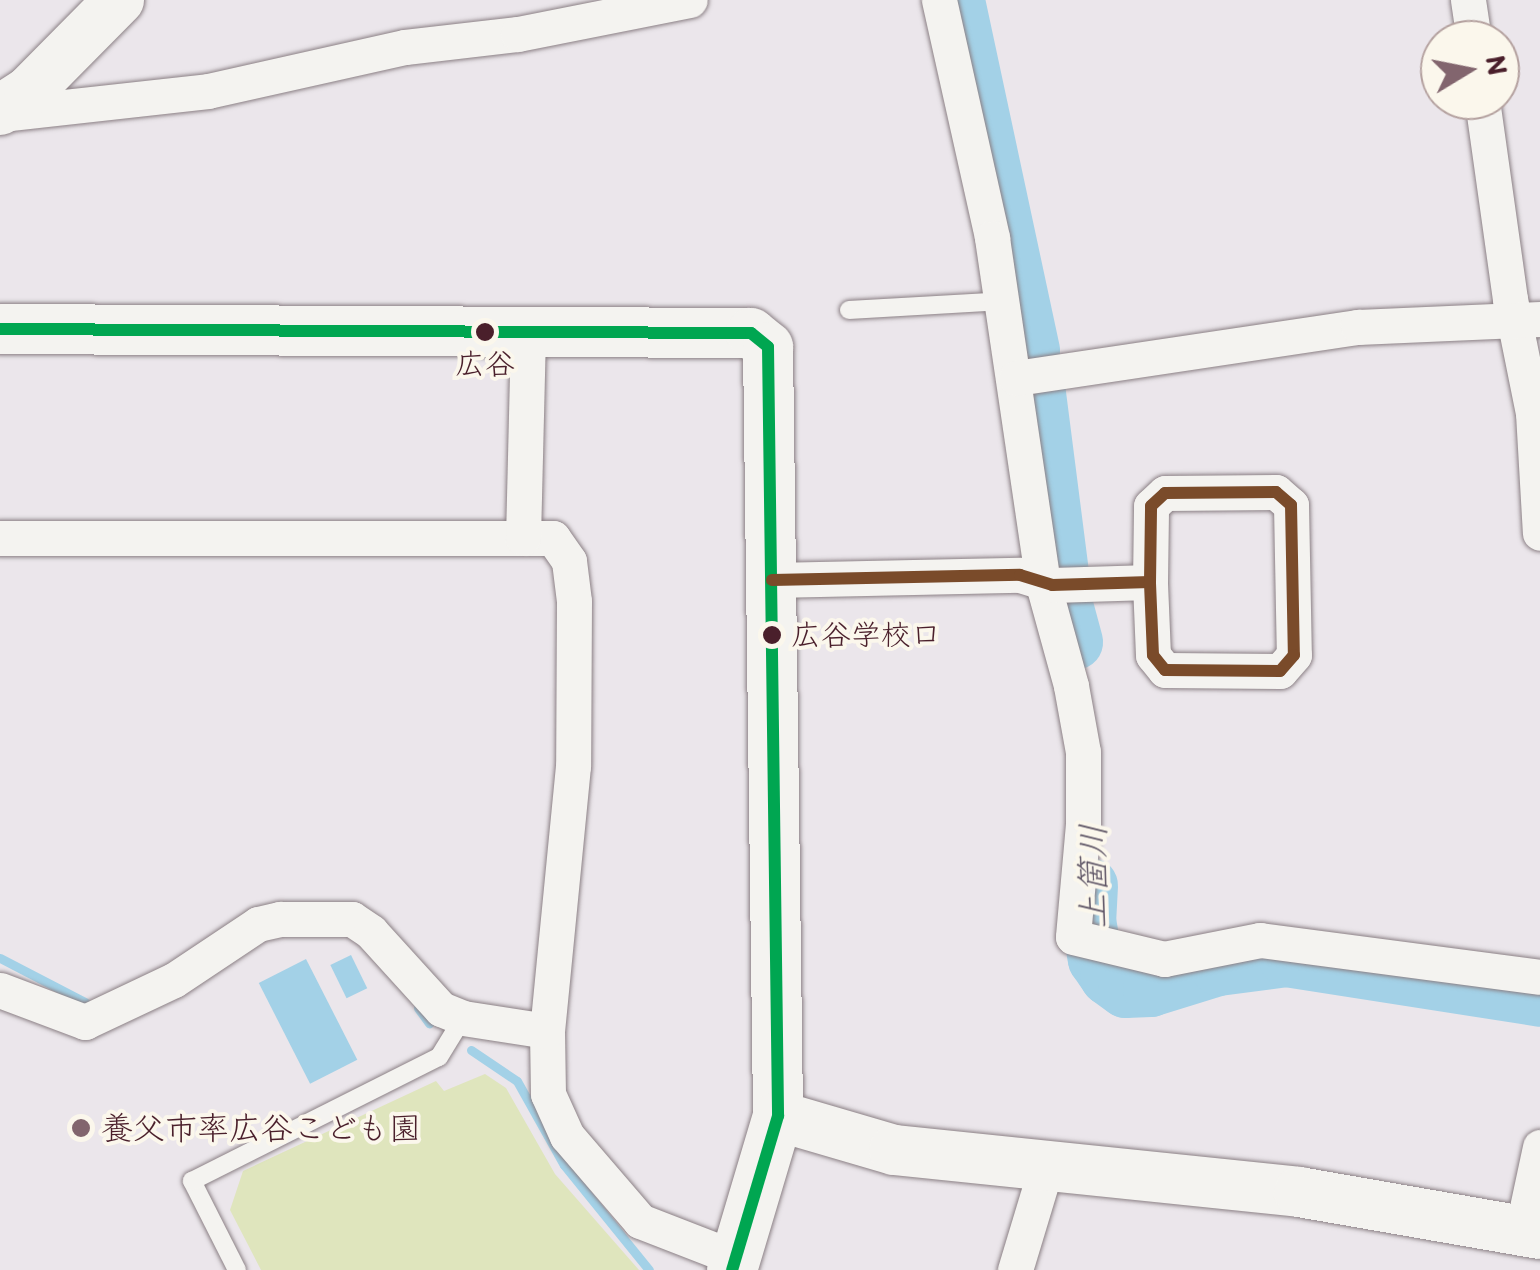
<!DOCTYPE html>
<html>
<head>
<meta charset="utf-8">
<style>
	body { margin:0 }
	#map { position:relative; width:1540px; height:1270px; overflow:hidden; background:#ebe6eb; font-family:Itim,"Klee One",sans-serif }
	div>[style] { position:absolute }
	.green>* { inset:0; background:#dfe5bd }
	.water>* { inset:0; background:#a3d1e7; transform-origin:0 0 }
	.stream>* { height:9px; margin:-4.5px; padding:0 4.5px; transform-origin:4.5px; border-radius:4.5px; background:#a3d1e7 }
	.river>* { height:55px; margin:-27.5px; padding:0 27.5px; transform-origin:27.5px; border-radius:27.5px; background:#a3d1e7 }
	.roads { filter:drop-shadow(0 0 2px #8b8085) drop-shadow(0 0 2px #8b8085) }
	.lane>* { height:18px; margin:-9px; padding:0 9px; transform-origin:9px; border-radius:9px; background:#f4f3f0 }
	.street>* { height:35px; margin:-17.5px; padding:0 17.5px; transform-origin:17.5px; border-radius:17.5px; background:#f4f3f0 }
	.secondary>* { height:50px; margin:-25px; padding:0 25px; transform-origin:25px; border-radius:25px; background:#f4f3f0 }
	.bus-1>* { height:12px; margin:-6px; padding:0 6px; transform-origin:6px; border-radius:6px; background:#00a651 }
	.bus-2>* { height:12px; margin:-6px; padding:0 6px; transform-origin:6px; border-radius:6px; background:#7a4b2a }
	.dots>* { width:28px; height:28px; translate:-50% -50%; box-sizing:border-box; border:5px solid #fbf7ec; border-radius:50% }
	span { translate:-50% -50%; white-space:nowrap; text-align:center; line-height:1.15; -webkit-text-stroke:8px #fbf7ec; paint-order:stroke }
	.bus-label { font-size:30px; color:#4a1f2b }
	.left { translate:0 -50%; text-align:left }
	.poi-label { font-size:32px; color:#4a1f2b }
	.water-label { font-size:35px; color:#5b5263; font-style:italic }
	.north { position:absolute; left:1420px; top:20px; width:100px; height:100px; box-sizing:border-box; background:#fbf7ec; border:2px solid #b4a19f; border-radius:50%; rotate:80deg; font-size:28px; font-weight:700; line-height:40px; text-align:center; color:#4a1f2b }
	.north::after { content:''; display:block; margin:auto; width:35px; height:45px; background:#82656e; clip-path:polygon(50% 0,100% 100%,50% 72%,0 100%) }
</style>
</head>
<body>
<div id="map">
	<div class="green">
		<i style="clip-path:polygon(485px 1074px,506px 1088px,555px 1174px,639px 1270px,261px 1270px,230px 1210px,243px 1171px,436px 1081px,444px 1091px)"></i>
	</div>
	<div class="water">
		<i style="left:351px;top:955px;width:37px;height:23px;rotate:64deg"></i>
		<i style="left:306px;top:959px;width:113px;height:53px;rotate:63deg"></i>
	</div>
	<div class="stream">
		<i style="left:0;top:958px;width:96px;rotate:27.4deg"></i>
		<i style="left:418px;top:1008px;width:19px;rotate:54deg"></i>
		<i style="left:471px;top:1050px;width:55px;rotate:34deg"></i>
		<i style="left:517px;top:1081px;width:96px;rotate:60.8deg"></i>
		<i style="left:564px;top:1165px;width:135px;rotate:51deg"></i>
	</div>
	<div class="river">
		<i style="left:957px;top:0;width:358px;rotate:77.9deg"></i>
		<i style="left:1038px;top:393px;width:213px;rotate:82.7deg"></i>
		<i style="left:1065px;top:604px;width:39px;rotate:75deg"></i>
		<i style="left:1090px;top:885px;width:35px;rotate:93deg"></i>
		<i style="left:1088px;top:920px;width:40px;rotate:80deg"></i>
		<i style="left:1095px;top:959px;width:22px;rotate:56deg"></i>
		<i style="left:1107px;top:977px;width:22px;rotate:36deg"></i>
		<i style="left:1125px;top:990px;width:25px;rotate:-2deg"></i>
		<i style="left:1150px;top:989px;width:71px;rotate:-17.2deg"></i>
		<i style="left:1218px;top:968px;width:69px;rotate:-7.5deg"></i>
		<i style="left:1286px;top:959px;width:257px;rotate:8.9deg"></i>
	</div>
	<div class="roads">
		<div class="lane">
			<i style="left:849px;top:310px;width:154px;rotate:-3.3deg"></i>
			<i style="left:237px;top:1270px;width:100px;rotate:-116.8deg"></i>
			<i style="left:192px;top:1181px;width:276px;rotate:-26.7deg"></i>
			<i style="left:439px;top:1057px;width:46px;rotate:-58.4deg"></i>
		</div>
		<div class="street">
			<i style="left:939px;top:0;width:244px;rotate:77.4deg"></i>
			<i style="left:992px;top:238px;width:350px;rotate:81.6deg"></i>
			<i style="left:1043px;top:584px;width:106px;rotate:74.6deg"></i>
			<i style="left:1071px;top:686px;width:67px;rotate:79.7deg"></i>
			<i style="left:1083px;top:752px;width:72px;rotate:90deg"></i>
			<i style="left:1083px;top:824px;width:113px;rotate:95.1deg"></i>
			<i style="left:1073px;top:937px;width:94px;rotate:13.6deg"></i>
			<i style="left:1164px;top:959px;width:98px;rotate:-11.2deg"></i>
			<i style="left:1260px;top:940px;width:282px;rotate:7.5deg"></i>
			<i style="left:1468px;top:0;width:40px;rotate:81.5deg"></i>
			<i style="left:1482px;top:100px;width:201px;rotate:82deg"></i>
			<i style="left:1510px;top:299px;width:116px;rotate:78.6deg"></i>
			<i style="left:1533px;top:413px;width:120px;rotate:86.7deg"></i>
			<i style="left:1px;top:114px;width:208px;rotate:-6.3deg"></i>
			<i style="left:208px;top:91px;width:202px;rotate:-12.6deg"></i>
			<i style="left:405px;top:47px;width:114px;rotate:-6.6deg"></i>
			<i style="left:518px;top:34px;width:175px;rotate:-11.2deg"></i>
			<i style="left:1016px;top:378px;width:346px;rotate:-8.5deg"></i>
			<i style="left:1358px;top:327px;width:182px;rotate:-2.5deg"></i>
			<i style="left:0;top:538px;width:553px"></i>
			<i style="left:553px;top:538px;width:28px;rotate:55deg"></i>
			<i style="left:569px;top:561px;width:40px;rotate:82.9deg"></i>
			<i style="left:574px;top:601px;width:165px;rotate:90.3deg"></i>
			<i style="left:573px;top:766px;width:266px;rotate:95.6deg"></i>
			<i style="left:547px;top:1031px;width:63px;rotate:89.1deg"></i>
			<i style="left:548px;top:1094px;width:46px;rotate:65.7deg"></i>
			<i style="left:567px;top:1136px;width:112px;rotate:49.3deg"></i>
			<i style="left:640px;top:1221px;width:105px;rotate:21.2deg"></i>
			<i style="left:523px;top:538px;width:206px;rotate:-88.6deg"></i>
			<i style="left:772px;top:580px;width:248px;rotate:-1.2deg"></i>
			<i style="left:1020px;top:575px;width:34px;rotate:17deg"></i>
			<i style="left:1052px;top:585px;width:98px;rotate:-1.8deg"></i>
			<i style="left:1150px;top:582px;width:76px;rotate:-89.2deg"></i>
			<i style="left:1151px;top:506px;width:19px;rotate:-43deg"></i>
			<i style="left:1165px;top:493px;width:111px;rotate:-0.5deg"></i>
			<i style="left:1276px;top:492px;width:20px;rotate:41deg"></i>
			<i style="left:1291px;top:505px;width:150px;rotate:88.9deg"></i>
			<i style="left:1294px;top:655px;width:21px;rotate:131deg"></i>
			<i style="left:1280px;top:671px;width:115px;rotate:-179.5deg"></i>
			<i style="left:1165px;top:670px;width:19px;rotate:-129deg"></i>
			<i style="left:1153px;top:655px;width:73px;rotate:-92.4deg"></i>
			<i style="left:0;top:990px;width:91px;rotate:20.6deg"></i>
			<i style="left:85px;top:1022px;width:98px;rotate:-25.3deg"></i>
			<i style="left:174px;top:980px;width:101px;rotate:-33.7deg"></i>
			<i style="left:258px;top:924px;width:23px;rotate:-13deg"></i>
			<i style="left:280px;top:919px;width:72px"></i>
			<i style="left:352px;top:919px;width:23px;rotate:34deg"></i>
			<i style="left:371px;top:932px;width:104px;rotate:47.7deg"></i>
			<i style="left:441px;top:1009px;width:24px;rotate:22deg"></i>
			<i style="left:463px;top:1018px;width:85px;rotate:8.8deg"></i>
			<i style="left:1522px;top:1231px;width:86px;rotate:-77.9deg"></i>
			<i style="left:1015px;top:1270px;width:111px;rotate:-73.2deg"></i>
		</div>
		<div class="secondary">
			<i style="left:0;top:110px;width:35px;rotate:-33deg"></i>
			<i style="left:29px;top:91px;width:128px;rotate:-45.3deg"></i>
			<i style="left:0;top:329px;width:751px;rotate:0.31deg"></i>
			<i style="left:751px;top:333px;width:22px;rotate:39deg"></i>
			<i style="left:768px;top:347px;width:769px;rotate:89.25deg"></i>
			<i style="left:778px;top:1116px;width:161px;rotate:106.6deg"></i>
			<i style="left:778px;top:1116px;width:121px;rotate:16.3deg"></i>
			<i style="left:894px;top:1150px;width:407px;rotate:5.9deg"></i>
			<i style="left:1299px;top:1192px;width:245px;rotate:9.9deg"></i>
		</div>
	</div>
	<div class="bus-1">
		<i style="left:0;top:329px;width:751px;rotate:0.31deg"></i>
		<i style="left:751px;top:333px;width:22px;rotate:39deg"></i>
		<i style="left:768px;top:347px;width:769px;rotate:89.25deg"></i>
		<i style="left:778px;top:1116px;width:161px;rotate:106.6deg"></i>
	</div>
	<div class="bus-2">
		<i style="left:772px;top:580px;width:248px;rotate:-1.2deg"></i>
		<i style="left:1020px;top:575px;width:34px;rotate:17deg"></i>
		<i style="left:1052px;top:585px;width:98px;rotate:-1.8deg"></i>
		<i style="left:1150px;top:582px;width:76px;rotate:-89.2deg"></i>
		<i style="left:1151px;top:506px;width:19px;rotate:-43deg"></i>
		<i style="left:1165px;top:493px;width:111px;rotate:-0.5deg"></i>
		<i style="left:1276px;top:492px;width:20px;rotate:41deg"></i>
		<i style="left:1291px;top:505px;width:150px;rotate:88.9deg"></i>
		<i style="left:1294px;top:655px;width:21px;rotate:131deg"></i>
		<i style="left:1280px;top:671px;width:115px;rotate:-179.5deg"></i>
		<i style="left:1165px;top:670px;width:19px;rotate:-129deg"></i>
		<i style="left:1153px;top:655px;width:73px;rotate:-92.4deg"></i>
	</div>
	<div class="dots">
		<i style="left:485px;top:332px;background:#4a1f2b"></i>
		<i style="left:772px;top:635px;background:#4a1f2b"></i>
		<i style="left:81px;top:1128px;background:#82656e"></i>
	</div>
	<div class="bus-label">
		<span style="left:485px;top:364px">広谷</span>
		<span class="left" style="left:791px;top:635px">広谷学校口</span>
	</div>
	<div class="poi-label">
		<span class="left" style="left:101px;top:1128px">養父市率広谷こども園</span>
	</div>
	<div class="water-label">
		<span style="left:1093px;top:876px;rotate:-90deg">上箇川</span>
	</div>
	<div class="north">N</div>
</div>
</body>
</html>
